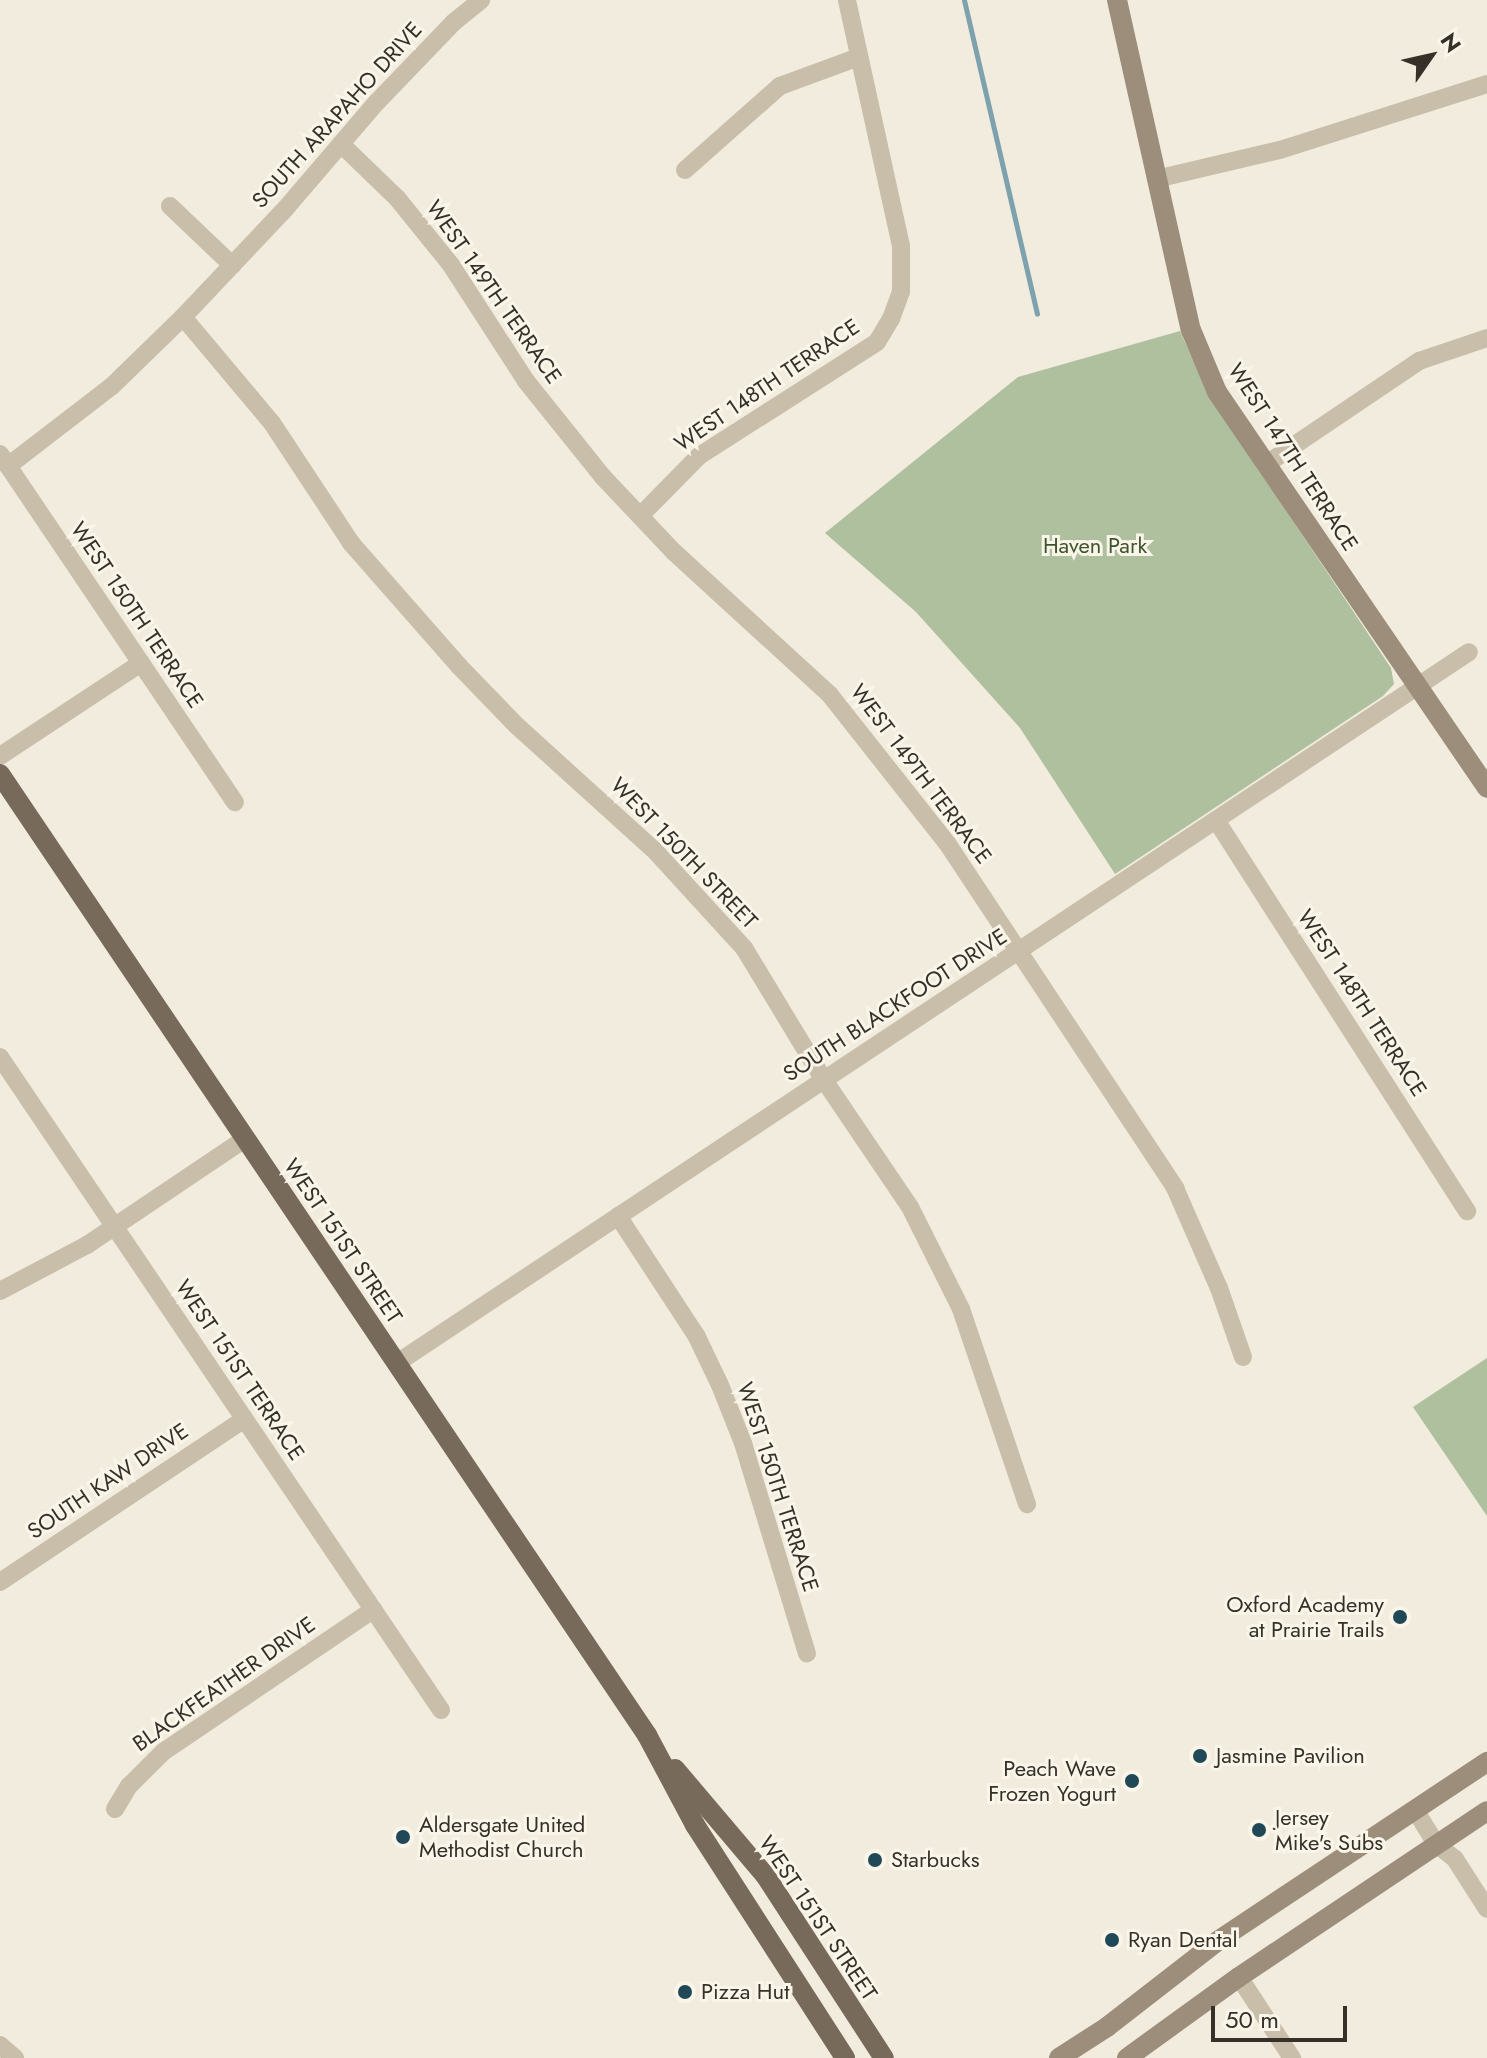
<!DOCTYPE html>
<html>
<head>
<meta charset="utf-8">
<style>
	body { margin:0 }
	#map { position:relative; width:1487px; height:2058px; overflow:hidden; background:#f1ecdd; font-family:Jost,sans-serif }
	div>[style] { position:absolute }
	.green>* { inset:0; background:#aec09e }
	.stream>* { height:5px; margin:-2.5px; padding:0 2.5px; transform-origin:2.5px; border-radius:2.5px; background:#7da2ad }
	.street>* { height:18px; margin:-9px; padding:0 9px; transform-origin:9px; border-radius:9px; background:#c9beaa }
	.secondary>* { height:20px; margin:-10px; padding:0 10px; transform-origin:10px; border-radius:10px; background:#9d8e7b }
	.primary>* { height:20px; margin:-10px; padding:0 10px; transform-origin:10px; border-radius:10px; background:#786a5b }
	.dots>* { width:22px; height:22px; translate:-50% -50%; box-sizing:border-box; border:4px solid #f9f5e9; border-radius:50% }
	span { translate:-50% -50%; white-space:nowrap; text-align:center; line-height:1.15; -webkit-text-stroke:6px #f9f5e9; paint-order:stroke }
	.street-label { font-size:22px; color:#363029 }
	.park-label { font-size:22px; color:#3e542e }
	.poi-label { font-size:22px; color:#363029 }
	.right { translate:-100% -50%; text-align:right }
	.left { translate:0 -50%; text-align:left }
	.north { position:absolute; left:1391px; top:16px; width:80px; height:80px; -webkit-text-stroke:6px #f9f5e9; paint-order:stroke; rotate:56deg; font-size:22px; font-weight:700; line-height:32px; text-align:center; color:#363029 }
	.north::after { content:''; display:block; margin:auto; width:28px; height:36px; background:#363029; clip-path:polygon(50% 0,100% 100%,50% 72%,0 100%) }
	.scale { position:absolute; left:1211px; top:2006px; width:136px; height:36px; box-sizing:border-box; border:4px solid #363029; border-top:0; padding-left:10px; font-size:24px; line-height:28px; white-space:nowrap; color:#363029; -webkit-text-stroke:6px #f9f5e9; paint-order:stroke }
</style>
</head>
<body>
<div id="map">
	<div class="green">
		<i style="clip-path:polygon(1180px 331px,1207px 392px,1391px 668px,1394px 684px,1383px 696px,1115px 874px,1020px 728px,916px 612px,825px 533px,1018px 377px)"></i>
		<i style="clip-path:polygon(1487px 1358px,1487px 1516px,1413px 1407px)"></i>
	</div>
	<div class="stream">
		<i style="left:964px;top:0;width:322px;rotate:76.9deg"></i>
	</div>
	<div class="street">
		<i style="left:341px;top:144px;width:78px;rotate:44deg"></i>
		<i style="left:397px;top:198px;width:86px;rotate:51.1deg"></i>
		<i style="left:451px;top:265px;width:138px;rotate:57.1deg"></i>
		<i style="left:526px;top:381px;width:123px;rotate:51.3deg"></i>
		<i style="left:603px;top:477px;width:103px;rotate:46.6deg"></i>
		<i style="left:674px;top:552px;width:212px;rotate:42.5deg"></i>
		<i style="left:830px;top:695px;width:189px;rotate:51.7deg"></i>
		<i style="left:947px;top:843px;width:414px;rotate:56.5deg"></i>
		<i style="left:1175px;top:1188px;width:109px;rotate:66.3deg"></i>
		<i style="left:1219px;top:1288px;width:73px;rotate:70.8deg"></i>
		<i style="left:685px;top:170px;width:127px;rotate:-41.5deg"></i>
		<i style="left:780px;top:86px;width:84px;rotate:-20.2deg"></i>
		<i style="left:1156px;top:179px;width:127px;rotate:-13.2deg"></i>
		<i style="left:1280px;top:150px;width:217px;rotate:-17.7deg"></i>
		<i style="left:170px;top:206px;width:86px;rotate:43.6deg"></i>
		<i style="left:183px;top:317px;width:138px;rotate:50deg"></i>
		<i style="left:272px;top:423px;width:144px;rotate:56.6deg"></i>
		<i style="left:351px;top:543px;width:164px;rotate:48.7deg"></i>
		<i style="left:459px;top:666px;width:82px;rotate:46deg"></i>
		<i style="left:516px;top:725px;width:189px;rotate:42.2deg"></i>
		<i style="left:656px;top:852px;width:130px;rotate:47.5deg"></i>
		<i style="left:744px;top:948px;width:154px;rotate:58.8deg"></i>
		<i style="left:824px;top:1080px;width:153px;rotate:55.9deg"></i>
		<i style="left:910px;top:1207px;width:114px;rotate:63.4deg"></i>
		<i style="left:961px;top:1309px;width:206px;rotate:71.3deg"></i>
		<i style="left:0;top:454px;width:420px;rotate:56deg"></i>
		<i style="left:1265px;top:465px;width:186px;rotate:-34deg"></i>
		<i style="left:1419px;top:361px;width:72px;rotate:-18.7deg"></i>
		<i style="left:8px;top:466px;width:131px;rotate:-37.6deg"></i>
		<i style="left:112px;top:386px;width:99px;rotate:-44.2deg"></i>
		<i style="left:183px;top:317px;width:150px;rotate:-46.6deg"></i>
		<i style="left:286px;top:208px;width:140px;rotate:-49.4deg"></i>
		<i style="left:377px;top:102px;width:111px;rotate:-46.1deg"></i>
		<i style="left:454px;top:22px;width:35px;rotate:-39deg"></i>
		<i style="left:640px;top:516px;width:84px;rotate:-45.5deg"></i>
		<i style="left:699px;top:456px;width:211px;rotate:-32.6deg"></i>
		<i style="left:877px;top:342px;width:27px;rotate:-59deg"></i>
		<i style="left:891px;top:319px;width:30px;rotate:-70deg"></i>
		<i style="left:901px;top:291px;width:45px;rotate:-90deg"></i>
		<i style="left:901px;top:246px;width:252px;rotate:-102.4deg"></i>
		<i style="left:0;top:756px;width:169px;rotate:-33.4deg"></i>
		<i style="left:1216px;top:820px;width:465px;rotate:57.3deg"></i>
		<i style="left:0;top:1057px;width:788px;rotate:55.97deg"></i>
		<i style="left:618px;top:1216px;width:142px;rotate:56.8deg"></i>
		<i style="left:696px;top:1335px;width:55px;rotate:64.4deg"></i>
		<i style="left:720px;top:1385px;width:62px;rotate:68.4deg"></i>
		<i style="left:743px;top:1443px;width:220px;rotate:73.1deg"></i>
		<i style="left:0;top:1291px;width:98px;rotate:-27.9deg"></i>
		<i style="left:87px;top:1245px;width:190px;rotate:-33.9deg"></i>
		<i style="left:397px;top:1363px;width:1286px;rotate:-33.55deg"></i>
		<i style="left:0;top:1582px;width:293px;rotate:-33.7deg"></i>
		<i style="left:115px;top:1809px;width:27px;rotate:-59deg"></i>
		<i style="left:129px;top:1786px;width:48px;rotate:-45deg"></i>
		<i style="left:163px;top:1752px;width:254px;rotate:-34.1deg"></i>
		<i style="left:1415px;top:1810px;width:40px;rotate:58deg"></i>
		<i style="left:1436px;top:1844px;width:24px;rotate:38deg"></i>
		<i style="left:1455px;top:1859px;width:59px;rotate:57.4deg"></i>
		<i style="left:1239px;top:1977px;width:97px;rotate:56.8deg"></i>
		<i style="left:0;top:2045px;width:20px;rotate:41deg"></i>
	</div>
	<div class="secondary">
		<i style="left:1117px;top:0;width:338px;rotate:77.4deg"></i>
		<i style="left:1191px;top:330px;width:67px;rotate:67.2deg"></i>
		<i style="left:1217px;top:392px;width:479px;rotate:55.7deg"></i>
		<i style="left:1059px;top:2058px;width:57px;rotate:-32.9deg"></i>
		<i style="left:1107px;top:2027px;width:142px;rotate:-37.8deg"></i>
		<i style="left:1219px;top:1940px;width:322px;rotate:-33.6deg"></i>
		<i style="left:1127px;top:2058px;width:138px;rotate:-35.9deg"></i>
		<i style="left:1239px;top:1977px;width:298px;rotate:-33.8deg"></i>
	</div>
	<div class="primary">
		<i style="left:0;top:774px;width:1159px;rotate:56.05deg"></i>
		<i style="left:647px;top:1735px;width:102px;rotate:61.9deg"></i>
		<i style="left:695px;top:1825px;width:277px;rotate:57.2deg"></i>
		<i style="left:675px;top:1769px;width:139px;rotate:49.7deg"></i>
		<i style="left:765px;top:1875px;width:218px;rotate:57deg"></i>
	</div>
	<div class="dots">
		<i style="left:1400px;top:1617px;background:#204856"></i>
		<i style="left:1200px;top:1756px;background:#204856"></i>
		<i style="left:1132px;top:1781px;background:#204856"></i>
		<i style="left:1259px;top:1830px;background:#204856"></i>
		<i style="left:403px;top:1837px;background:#204856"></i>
		<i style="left:875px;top:1860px;background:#204856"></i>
		<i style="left:1112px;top:1940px;background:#204856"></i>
		<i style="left:685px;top:1992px;background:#204856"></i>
	</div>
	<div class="street-label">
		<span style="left:337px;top:115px;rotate:-48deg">SOUTH ARAPAHO DRIVE</span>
		<span style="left:494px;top:292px;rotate:55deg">WEST 149TH TERRACE</span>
		<span style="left:767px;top:385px;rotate:-34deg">WEST 148TH TERRACE</span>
		<span style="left:1293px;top:457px;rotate:57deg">WEST 147TH TERRACE</span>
		<span style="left:137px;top:615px;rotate:56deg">WEST 150TH TERRACE</span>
		<span style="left:921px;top:774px;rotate:53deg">WEST 149TH TERRACE</span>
		<span style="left:684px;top:853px;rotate:46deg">WEST 150TH STREET</span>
		<span style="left:1362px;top:1003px;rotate:57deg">WEST 148TH TERRACE</span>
		<span style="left:895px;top:1005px;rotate:-33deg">SOUTH BLACKFOOT DRIVE</span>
		<span style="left:343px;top:1241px;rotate:56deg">WEST 151ST STREET</span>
		<span style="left:240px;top:1370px;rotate:56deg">WEST 151ST TERRACE</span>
		<span style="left:108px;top:1481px;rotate:-34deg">SOUTH KAW DRIVE</span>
		<span style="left:778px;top:1487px;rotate:72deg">WEST 150TH TERRACE</span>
		<span style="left:224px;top:1684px;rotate:-35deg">BLACKFEATHER DRIVE</span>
		<span style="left:818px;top:1918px;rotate:56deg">WEST 151ST STREET</span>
	</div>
	<div class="park-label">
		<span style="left:1095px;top:546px">Haven Park</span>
	</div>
	<div class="poi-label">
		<span class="right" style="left:1384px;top:1617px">Oxford Academy<br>at Prairie Trails</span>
		<span class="left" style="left:1216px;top:1756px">Jasmine Pavilion</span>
		<span class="right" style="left:1116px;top:1781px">Peach Wave<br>Frozen Yogurt</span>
		<span class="left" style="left:1275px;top:1830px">Jersey<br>Mike's Subs</span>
		<span class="left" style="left:419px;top:1837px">Aldersgate United<br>Methodist Church</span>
		<span class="left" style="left:891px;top:1860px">Starbucks</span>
		<span class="left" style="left:1128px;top:1940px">Ryan Dental</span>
		<span class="left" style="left:701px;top:1992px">Pizza Hut</span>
	</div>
	<div class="north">N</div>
	<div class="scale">50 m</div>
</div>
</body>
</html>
